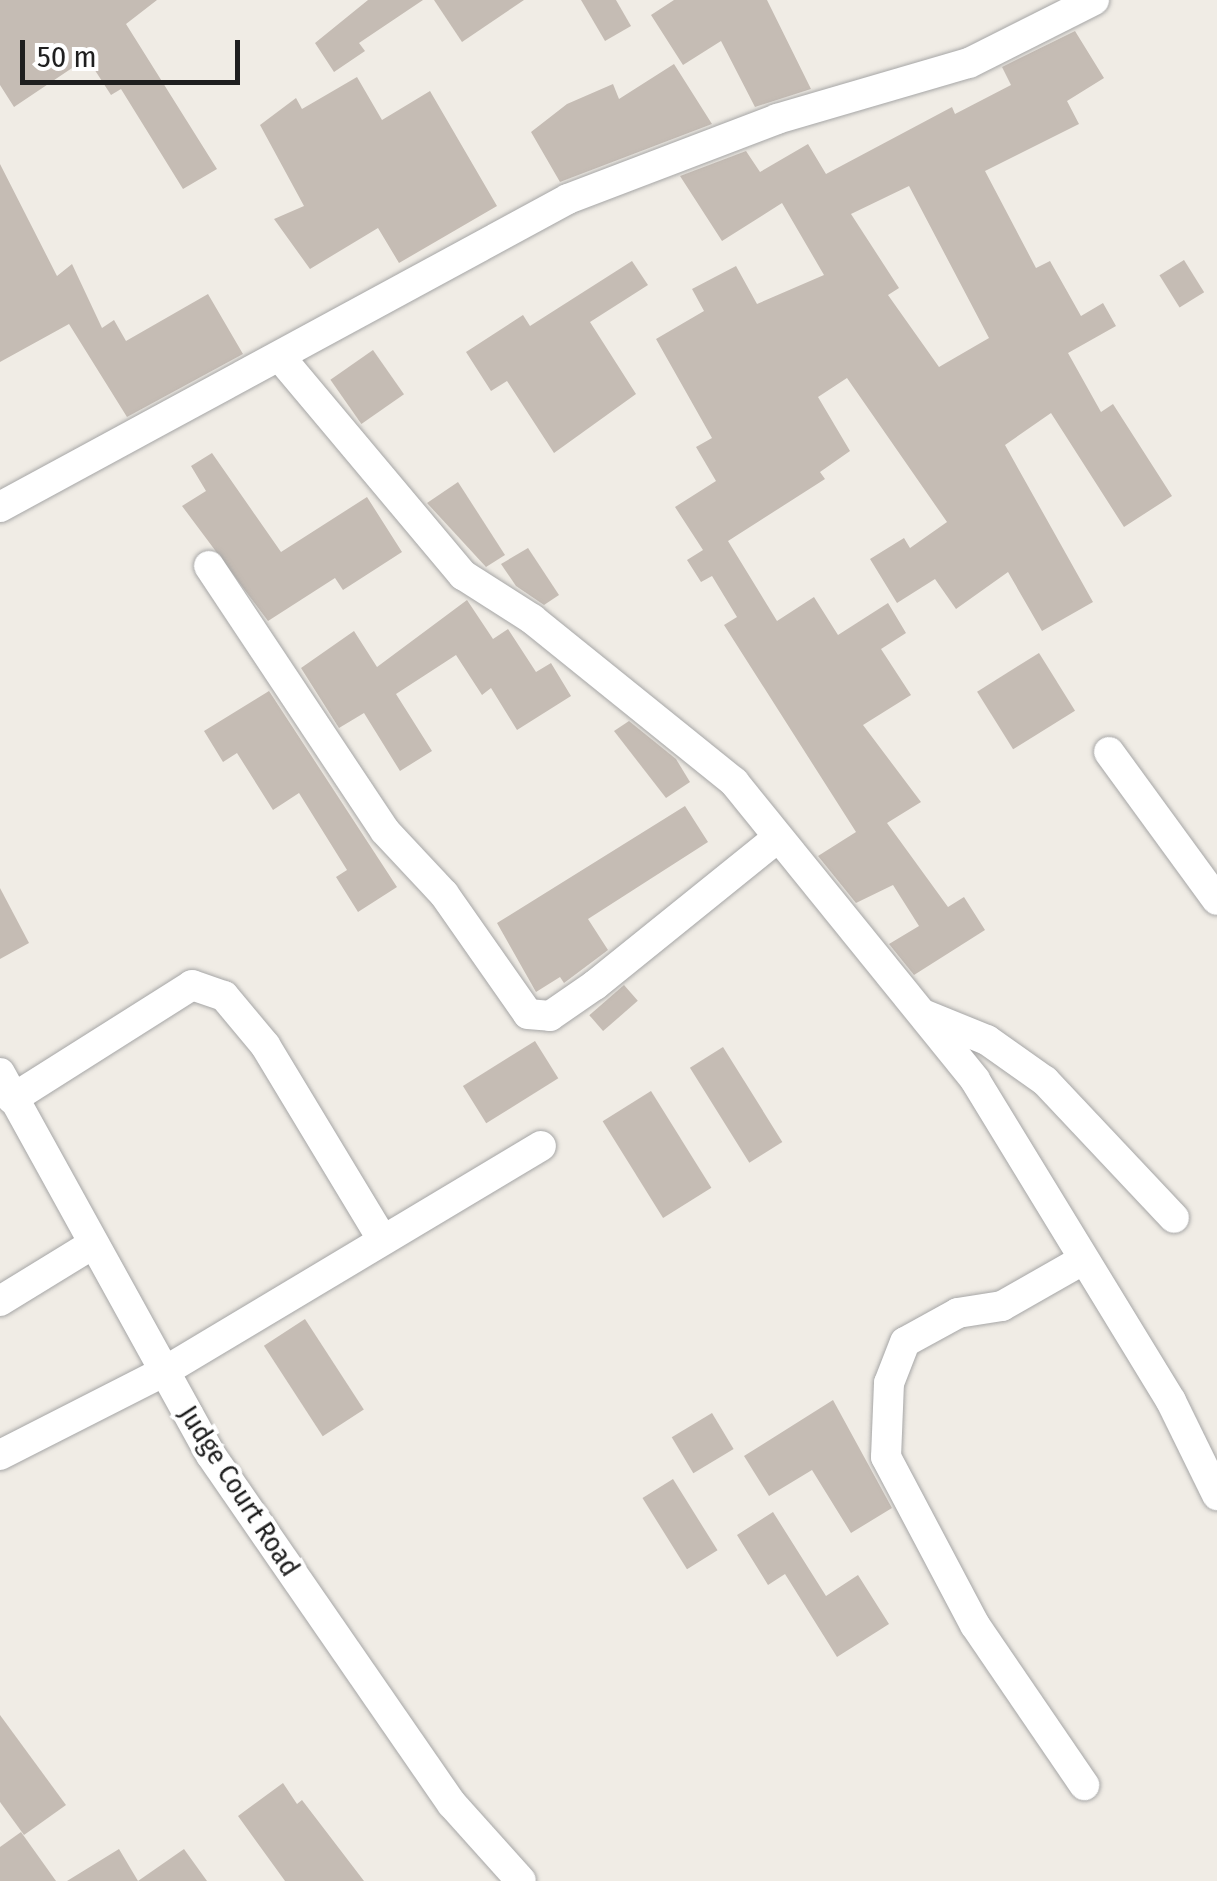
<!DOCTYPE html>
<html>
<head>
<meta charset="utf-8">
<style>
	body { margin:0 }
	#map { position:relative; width:1217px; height:1881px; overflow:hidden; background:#f0ece5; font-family:"Fira Sans Condensed",sans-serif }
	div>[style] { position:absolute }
	.building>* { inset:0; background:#c5bcb4; transform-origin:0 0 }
	.roads { filter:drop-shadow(0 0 2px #a6a6a6) drop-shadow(0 0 2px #a6a6a6) }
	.minor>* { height:30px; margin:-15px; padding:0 15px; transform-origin:15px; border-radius:15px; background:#fff }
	span { translate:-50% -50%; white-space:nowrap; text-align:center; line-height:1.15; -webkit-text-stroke:8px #fff; paint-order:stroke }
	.street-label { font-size:28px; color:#1f1f1f }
	.scale { position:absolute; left:20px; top:40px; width:220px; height:45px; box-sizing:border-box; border:5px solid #1f1f1f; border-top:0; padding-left:12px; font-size:30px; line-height:35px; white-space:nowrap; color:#1f1f1f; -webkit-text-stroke:8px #fff; paint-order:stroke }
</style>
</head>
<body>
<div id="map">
	<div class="building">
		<i style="clip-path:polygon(0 0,157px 0,126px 24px,217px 169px,183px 189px,121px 89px,111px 95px,87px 58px,14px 107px,0 85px)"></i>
		<i style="clip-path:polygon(368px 0,423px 0,359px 43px,365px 51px,334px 72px,315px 43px)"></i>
		<i style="clip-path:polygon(434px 0,524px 0,462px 42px)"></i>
		<i style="clip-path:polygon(581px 0,616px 0,631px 26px,605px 41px)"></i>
		<i style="clip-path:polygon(674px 0,767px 0,811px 89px,755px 107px,721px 41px,683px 65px,651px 15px)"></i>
		<i style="clip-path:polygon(evenodd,1075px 31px,1104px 78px,1067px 101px,1079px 124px,985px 171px,1036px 268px,1050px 261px,1081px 316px,1103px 303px,1116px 326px,1068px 353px,1101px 412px,1113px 404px,1172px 496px,1124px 527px,1051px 413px,1005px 445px,1093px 602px,1042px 631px,1008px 572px,956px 609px,935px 579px,897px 603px,870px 559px,904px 538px,910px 548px,947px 522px,847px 378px,818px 397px,850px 451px,820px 472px,825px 479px,728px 541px,777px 621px,814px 597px,838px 635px,888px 603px,906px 633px,881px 649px,911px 695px,863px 725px,921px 802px,887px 823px,948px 907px,964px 897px,985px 930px,914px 975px,889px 944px,919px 926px,893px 885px,856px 903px,818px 856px,856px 832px,724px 625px,737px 617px,712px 576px,701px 582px,687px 560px,703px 550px,675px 507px,716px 481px,696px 447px,712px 438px,656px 339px,704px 311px,692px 289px,736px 266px,757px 304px,824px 275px,782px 203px,722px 241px,680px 176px,746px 151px,760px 172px,808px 144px,826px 174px,952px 107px,955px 114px,1011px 85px,1002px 67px,1075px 31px,909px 186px,989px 338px,939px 367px,888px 295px,899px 288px,851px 214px,909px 186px)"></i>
		<i style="clip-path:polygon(674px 64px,712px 124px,560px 182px,531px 132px,567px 104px,613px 84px,619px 99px)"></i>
		<i style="clip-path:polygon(357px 77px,382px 120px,430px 91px,497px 206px,399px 263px,378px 228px,310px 269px,274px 219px,304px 206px,260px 125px,296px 98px,302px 109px)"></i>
		<i style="clip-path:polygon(0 164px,57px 276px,72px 264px,102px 328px,114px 320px,126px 341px,208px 294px,243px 354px,127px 417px,69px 324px,0 362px)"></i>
		<i style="left:1184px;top:260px;width:38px;height:29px;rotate:58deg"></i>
		<i style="clip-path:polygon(632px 261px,648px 285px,590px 322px,636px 394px,554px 453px,507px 381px,491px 391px,466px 352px,523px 315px,530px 326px)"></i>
		<i style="left:373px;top:350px;width:54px;height:52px;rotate:55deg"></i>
		<i style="clip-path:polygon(212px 453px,281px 552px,367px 497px,402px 552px,343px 590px,335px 578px,268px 621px,182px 506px,206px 491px,191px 466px)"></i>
		<i style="clip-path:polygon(458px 482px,505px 555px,486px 567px,427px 503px)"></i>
		<i style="clip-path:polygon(528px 548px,559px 595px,544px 605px,516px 586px,501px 564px)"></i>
		<i style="clip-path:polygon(467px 600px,493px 639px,508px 629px,536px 672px,551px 663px,571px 696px,517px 730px,491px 688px,482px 695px,456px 655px,396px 694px,432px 751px,400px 771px,364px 713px,339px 728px,301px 668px,354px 631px,377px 667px)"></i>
		<i style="left:1039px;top:653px;width:68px;height:73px;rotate:58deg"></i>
		<i style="clip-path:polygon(269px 691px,397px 887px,358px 912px,336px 877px,347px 870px,299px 793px,273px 810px,237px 753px,223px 762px,204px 731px)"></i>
		<i style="clip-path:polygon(629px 721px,676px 759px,690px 782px,666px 798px,614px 731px)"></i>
		<i style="clip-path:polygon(685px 806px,708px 842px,588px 919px,608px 950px,564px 983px,560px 977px,536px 992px,497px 923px)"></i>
		<i style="clip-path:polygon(0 888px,29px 943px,0 959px)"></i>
		<i style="left:624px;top:985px;width:21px;height:46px;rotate:49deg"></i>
		<i style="left:535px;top:1041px;width:44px;height:85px;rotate:58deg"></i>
		<i style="left:723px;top:1047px;width:112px;height:39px;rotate:58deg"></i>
		<i style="left:651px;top:1091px;width:114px;height:57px;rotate:58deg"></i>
		<i style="left:305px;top:1319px;width:108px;height:49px;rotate:57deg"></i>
		<i style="clip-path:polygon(833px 1400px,892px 1508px,851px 1533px,812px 1470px,769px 1496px,744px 1456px)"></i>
		<i style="left:712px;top:1413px;width:42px;height:47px;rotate:59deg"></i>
		<i style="left:673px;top:1479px;width:84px;height:36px;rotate:58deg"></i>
		<i style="clip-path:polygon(773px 1512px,826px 1596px,858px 1575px,889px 1624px,837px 1657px,785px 1574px,768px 1585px,737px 1535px)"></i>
		<i style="clip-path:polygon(0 1715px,66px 1805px,24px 1835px,0 1802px)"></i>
		<i style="clip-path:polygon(283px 1783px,297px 1804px,302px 1800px,364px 1881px,285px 1881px,238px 1816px)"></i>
		<i style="clip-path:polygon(21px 1832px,56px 1881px,0 1881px,0 1847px)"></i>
		<i style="clip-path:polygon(119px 1849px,138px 1881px,184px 1849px,207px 1881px,67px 1881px)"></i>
	</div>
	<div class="roads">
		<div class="minor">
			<i style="left:280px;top:357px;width:285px;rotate:50deg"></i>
			<i style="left:463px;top:575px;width:82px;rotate:32.5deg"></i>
			<i style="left:532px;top:619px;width:260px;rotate:38.9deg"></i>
			<i style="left:734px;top:782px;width:383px;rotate:51deg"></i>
			<i style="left:975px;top:1080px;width:376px;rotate:58.6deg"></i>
			<i style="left:1171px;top:1401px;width:105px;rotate:63.9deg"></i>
			<i style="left:0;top:507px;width:646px;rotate:-28.47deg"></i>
			<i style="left:568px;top:199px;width:224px;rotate:-20.9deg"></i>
			<i style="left:777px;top:119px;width:200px;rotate:-16.3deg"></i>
			<i style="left:969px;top:63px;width:140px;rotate:-26.7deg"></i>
			<i style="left:209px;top:566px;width:318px;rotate:56.4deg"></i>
			<i style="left:385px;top:831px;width:86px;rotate:46.9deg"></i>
			<i style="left:444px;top:894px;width:146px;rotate:55deg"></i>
			<i style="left:528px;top:1014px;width:22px;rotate:5deg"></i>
			<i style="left:550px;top:1016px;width:55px;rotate:-34.6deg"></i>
			<i style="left:595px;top:985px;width:234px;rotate:-38.9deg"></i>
			<i style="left:1109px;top:752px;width:183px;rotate:53.9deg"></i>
			<i style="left:925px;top:1015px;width:67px;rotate:22deg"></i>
			<i style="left:987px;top:1040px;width:71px;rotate:35.3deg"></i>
			<i style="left:1045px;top:1081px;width:188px;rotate:46.7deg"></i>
			<i style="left:0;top:1073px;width:436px;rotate:61.1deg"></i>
			<i style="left:211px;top:1455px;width:424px;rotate:55.4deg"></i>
			<i style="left:452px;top:1804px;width:103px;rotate:48.1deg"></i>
			<i style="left:12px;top:1099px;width:213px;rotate:-32.3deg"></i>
			<i style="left:192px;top:985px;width:34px;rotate:19deg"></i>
			<i style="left:224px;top:996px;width:64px;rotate:50.1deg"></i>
			<i style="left:265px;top:1045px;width:227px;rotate:58.9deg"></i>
			<i style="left:1081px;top:1261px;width:91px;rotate:150.3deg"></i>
			<i style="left:1002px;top:1306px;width:45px;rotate:171deg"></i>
			<i style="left:958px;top:1313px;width:60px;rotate:151.3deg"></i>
			<i style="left:905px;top:1342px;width:44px;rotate:111.3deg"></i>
			<i style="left:889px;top:1383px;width:74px;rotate:92.3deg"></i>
			<i style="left:886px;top:1457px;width:190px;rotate:62.1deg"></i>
			<i style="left:975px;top:1625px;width:194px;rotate:55.7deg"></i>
			<i style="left:0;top:1301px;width:109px;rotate:-31.5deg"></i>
			<i style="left:0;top:1455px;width:185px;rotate:-27deg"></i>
			<i style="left:165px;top:1371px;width:438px;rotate:-30.9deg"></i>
		</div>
	</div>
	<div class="street-label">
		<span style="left:239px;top:1491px;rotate:57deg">Judge Court Road</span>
	</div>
	<div class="scale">50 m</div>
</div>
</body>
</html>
